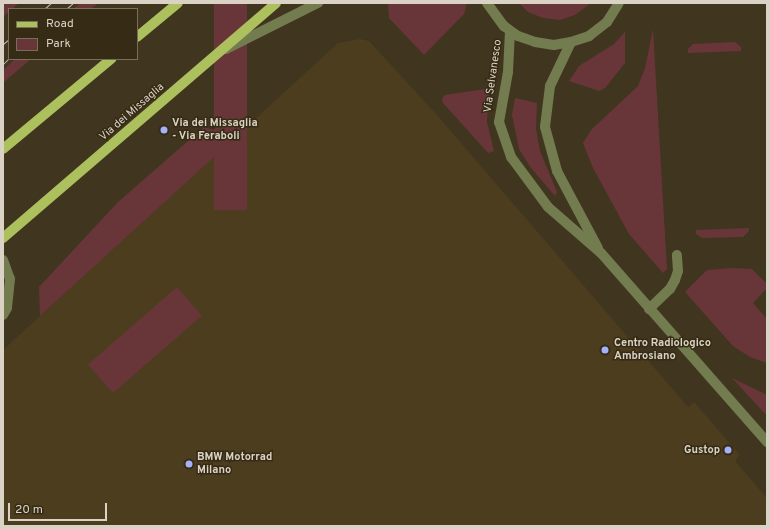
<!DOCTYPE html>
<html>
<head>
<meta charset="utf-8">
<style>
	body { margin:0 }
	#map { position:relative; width:770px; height:529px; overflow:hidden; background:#40351e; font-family:Overpass,sans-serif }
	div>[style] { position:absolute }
	.built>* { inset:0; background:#4b3d1e }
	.green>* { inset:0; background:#683638; transform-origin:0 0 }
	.minor>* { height:10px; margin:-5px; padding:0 5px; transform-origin:5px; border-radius:5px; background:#727c4f }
	.major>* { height:10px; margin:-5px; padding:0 5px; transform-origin:5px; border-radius:5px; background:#adc05e }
	.tram>* { height:1px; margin:-0.5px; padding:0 0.5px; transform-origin:0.5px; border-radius:0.5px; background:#c0b9a9 }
	.dots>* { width:11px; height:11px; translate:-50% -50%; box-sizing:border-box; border:2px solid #362b14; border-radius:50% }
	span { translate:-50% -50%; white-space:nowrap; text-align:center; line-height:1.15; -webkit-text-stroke:3px #362b14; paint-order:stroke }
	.street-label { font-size:11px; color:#dad3c5 }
	.poi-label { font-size:11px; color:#dad3c5; font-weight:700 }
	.left { translate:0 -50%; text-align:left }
	.right { translate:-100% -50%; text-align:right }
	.frame { position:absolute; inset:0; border:4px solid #dad3c5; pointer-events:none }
	.legend { position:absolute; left:8px; top:8px; width:130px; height:52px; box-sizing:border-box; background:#362b14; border:1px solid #786e5b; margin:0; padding:5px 7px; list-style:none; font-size:12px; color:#dad3c5 }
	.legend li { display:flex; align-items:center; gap:8px; height:20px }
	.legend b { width:20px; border:1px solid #786e5b }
	.scale { position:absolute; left:8px; top:503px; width:99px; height:18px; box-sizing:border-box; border:2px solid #dad3c5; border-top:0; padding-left:5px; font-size:12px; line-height:14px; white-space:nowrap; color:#dad3c5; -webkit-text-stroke:3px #362b14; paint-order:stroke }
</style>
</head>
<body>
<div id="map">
	<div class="built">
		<i style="clip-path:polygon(360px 39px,369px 41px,437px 115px,688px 407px,694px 402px,740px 455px,735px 461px,767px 498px,767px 526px,3px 526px,3px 350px,338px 43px)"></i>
	</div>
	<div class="green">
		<i style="clip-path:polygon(3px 3px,19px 3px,3px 17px)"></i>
		<i style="clip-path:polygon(80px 3px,99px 3px,90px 9px,73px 9px)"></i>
		<i style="left:214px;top:3px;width:33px;height:207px"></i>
		<i style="clip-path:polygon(388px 3px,467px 3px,464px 14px,424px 55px,389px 18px)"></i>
		<i style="clip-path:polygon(519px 3px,591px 3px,575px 15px,560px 20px,543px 18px,528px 12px)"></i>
		<i style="clip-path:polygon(653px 29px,667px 269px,663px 273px,629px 234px,593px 168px,583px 143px,591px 130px,638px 86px,645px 68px)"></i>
		<i style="clip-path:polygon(625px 32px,625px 63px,605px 88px,599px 91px,569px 81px,579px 66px,614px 44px)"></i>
		<i style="clip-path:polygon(735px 42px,741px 47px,741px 51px,688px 53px,688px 49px,693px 44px)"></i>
		<i style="clip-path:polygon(15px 59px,31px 59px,3px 83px,3px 70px)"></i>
		<i style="clip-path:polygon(485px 89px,489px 91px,487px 122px,494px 151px,488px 153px,443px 103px,442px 98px,445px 95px)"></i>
		<i style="clip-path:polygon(515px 98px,537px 103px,536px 129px,540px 151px,557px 192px,555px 196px,531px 168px,519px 149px,512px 115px)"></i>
		<i style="clip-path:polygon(204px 127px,236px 137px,40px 316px,39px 287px,118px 202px)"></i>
		<i style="clip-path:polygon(749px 228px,749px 231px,743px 237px,702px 238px,696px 234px,696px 230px)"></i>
		<i style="clip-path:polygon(731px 268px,752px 269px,767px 284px,767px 288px,753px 303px,767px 319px,767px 363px,750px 357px,733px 346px,685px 292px,707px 270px)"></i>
		<i style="left:177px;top:287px;width:38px;height:118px;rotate:49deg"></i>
		<i style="clip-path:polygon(732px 378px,767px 395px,767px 416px)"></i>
	</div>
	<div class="minor">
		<i style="left:487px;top:3px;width:29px;rotate:54deg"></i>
		<i style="left:504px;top:26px;width:17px;rotate:36deg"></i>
		<i style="left:518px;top:36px;width:18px;rotate:19deg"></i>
		<i style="left:535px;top:42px;width:19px;rotate:9deg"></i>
		<i style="left:554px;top:45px;width:17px;rotate:-10deg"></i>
		<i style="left:571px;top:42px;width:19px;rotate:-18deg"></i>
		<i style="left:589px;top:36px;width:23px;rotate:-38deg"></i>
		<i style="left:607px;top:22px;width:22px;rotate:-58deg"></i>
		<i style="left:510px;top:31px;width:41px;rotate:92.8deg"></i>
		<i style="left:508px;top:72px;width:51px;rotate:100.2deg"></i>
		<i style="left:499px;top:122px;width:37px;rotate:71deg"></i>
		<i style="left:511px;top:157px;width:62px;rotate:53.5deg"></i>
		<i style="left:548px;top:207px;width:70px;rotate:41deg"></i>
		<i style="left:601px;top:253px;width:252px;rotate:48.7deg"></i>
		<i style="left:571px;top:42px;width:49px;rotate:115.5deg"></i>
		<i style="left:550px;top:86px;width:41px;rotate:97deg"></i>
		<i style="left:545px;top:127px;width:46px;rotate:74.7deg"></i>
		<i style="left:557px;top:171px;width:87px;rotate:62deg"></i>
		<i style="left:226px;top:49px;width:103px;rotate:-26.6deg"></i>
		<i style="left:3px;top:260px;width:20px;rotate:70deg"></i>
		<i style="left:10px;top:279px;width:29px;rotate:96deg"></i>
		<i style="left:7px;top:308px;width:8px;rotate:120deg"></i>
		<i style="left:649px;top:309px;width:29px;rotate:-44deg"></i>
		<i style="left:670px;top:289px;width:10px;rotate:-61deg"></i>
		<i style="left:675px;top:280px;width:9px;rotate:-72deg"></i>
		<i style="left:678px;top:271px;width:16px;rotate:-94deg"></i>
	</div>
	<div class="major">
		<i style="left:137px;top:37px;width:53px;rotate:-39.7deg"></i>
		<i style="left:3px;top:149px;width:141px;rotate:-39.8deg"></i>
		<i style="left:3px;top:238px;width:360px;rotate:-40.7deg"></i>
	</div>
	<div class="tram">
		<i style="left:44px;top:9px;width:9px;rotate:-41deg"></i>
		<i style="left:66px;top:9px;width:9px;rotate:-41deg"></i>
		<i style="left:3px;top:44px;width:8px;rotate:-40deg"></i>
		<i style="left:3px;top:64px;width:8px;rotate:-45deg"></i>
	</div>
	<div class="dots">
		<i style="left:164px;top:130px;background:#a6b1fc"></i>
		<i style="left:605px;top:350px;background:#a6b1fc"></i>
		<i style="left:728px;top:450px;background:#a6b1fc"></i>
		<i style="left:189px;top:464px;background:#a6b1fc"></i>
	</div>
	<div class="street-label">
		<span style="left:493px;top:76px;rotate:-82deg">Via Selvanesco</span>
		<span style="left:132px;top:112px;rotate:-41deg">Via dei Missaglia</span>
	</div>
	<div class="poi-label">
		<span class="left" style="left:172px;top:130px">Via dei Missaglia<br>- Via Feraboli</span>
		<span class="left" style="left:614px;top:350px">Centro Radiologico<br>Ambrosiano</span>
		<span class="right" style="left:720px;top:450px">Gustop</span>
		<span class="left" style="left:197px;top:464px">BMW Motorrad<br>Milano</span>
	</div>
	<div class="frame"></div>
	<ul class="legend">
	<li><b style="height:5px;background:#adc05e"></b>Road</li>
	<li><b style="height:11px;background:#683638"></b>Park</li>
	</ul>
	<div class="scale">20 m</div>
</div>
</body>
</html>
